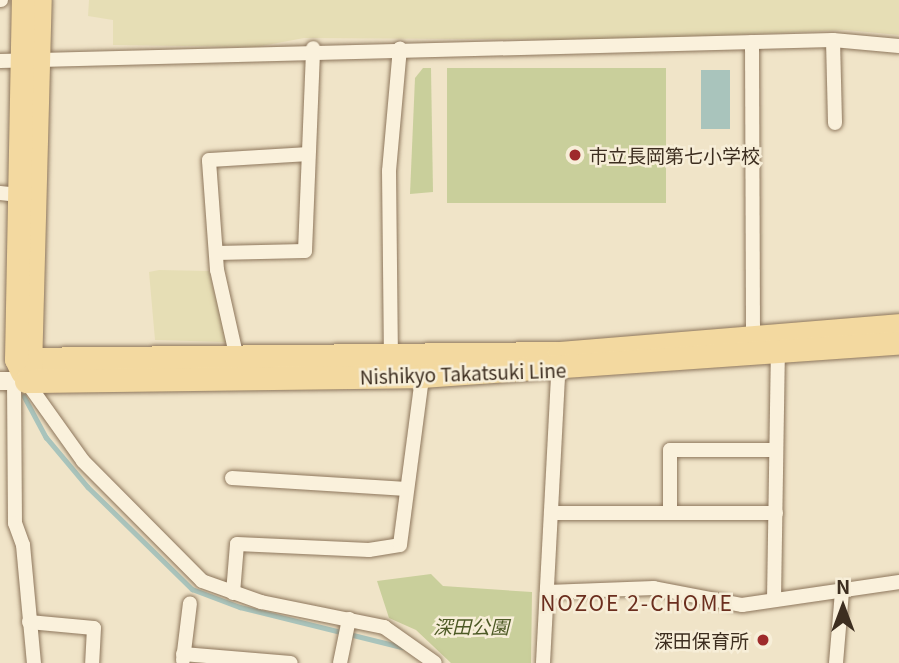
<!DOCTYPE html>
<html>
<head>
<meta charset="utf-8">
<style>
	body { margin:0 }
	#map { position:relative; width:899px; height:663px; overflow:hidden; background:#f0e4c8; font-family:Georgia,"Noto Sans JP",serif }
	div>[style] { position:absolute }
	.farmland>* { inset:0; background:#e6deb5 }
	.green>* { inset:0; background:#c9cf9b; transform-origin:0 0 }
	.water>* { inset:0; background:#a9c4bc; transform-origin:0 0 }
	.stream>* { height:4.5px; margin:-2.25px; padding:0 2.25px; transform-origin:2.25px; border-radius:2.25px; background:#a9c4bc }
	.roads { filter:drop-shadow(0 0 2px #8d765c) drop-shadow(0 0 2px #8d765c) }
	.minor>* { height:14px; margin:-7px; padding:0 7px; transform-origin:7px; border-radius:7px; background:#faf1dc }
	.tertiary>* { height:18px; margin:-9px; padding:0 9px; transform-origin:9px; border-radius:9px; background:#faf1dc }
	.primary>* { height:23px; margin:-11.5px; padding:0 11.5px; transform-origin:11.5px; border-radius:11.5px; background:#f3d9a0 }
	.dots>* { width:19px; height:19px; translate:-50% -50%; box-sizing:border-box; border:4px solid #f7eed8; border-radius:50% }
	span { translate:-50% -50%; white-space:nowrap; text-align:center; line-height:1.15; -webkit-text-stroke:5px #f7eed8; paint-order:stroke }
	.poi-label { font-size:19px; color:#3d2e20 }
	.left { translate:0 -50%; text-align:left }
	.right { translate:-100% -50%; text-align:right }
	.street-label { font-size:19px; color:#3d2e20 }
	.park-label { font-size:19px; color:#4d5a26; font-style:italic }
	.neighbourhood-label { font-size:21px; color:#6b2e1e; letter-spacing:2px }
	.north { position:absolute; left:808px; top:572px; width:70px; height:70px; -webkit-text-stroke:5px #f7eed8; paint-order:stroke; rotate:0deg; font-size:19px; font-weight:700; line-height:28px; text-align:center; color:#3d2e20 }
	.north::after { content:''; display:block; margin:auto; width:24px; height:32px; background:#3d2e20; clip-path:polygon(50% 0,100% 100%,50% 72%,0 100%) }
</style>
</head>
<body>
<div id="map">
	<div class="farmland">
		<i style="clip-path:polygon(89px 0,899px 0,899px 35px,846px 30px,619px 40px,304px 38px,256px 47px,113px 45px,113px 20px,88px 16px)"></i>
		<i style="clip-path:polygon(159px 270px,209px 271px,227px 342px,155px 340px,149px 272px)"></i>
	</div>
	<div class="green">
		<i style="clip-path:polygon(423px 68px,431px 68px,433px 192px,410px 194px,415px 78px)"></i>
		<i style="left:447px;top:68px;width:219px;height:135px"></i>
		<i style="clip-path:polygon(431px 574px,443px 586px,532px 592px,531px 663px,451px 663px,416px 630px,389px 618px,377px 581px)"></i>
	</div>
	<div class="water">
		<i style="left:701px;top:70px;width:29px;height:59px"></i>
	</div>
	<div class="stream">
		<i style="left:24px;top:396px;width:47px;rotate:61.8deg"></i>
		<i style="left:46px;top:437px;width:65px;rotate:50deg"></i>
		<i style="left:88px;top:487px;width:146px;rotate:44.4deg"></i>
		<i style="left:192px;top:589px;width:51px;rotate:20.6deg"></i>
		<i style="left:240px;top:607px;width:167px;rotate:13.9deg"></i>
	</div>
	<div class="roads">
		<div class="minor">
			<i style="left:0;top:0;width:1px"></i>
			<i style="left:833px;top:40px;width:83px;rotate:88.6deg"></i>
			<i style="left:752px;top:42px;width:302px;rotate:89.8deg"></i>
			<i style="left:0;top:61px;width:833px;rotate:-1.44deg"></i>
			<i style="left:833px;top:40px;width:66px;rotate:5.2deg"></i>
			<i style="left:0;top:193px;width:19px;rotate:6deg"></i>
			<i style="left:217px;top:253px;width:88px;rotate:-1.3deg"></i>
			<i style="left:305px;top:251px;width:203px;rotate:-87.7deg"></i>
			<i style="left:391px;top:361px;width:190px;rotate:-90.6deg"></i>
			<i style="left:389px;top:171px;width:123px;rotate:-84.9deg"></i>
			<i style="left:238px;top:363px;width:95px;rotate:-102.7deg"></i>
			<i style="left:217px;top:270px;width:110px;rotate:-94.2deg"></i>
			<i style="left:209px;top:160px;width:97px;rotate:-3.5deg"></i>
			<i style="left:14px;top:381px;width:142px;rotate:89.6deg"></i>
			<i style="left:15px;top:523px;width:23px;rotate:70deg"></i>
			<i style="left:23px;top:545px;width:119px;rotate:84.7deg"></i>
			<i style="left:26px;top:381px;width:98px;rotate:54.5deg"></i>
			<i style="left:83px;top:461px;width:169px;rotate:45.2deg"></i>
			<i style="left:202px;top:581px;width:63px;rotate:19.6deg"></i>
			<i style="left:261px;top:602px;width:126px;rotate:11.5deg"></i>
			<i style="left:384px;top:627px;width:62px;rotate:35.2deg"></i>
			<i style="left:232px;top:478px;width:175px;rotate:3.6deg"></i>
			<i style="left:552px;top:513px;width:224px"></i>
			<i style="left:670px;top:513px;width:63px;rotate:-90deg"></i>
			<i style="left:670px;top:450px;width:106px"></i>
			<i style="left:547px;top:592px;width:107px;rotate:-2.1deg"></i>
			<i style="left:654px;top:588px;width:90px;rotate:10.9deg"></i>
			<i style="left:742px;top:605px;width:159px;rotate:-8.3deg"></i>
			<i style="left:233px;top:593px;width:49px;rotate:-85.3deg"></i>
			<i style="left:237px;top:544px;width:132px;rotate:2.6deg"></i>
			<i style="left:369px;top:550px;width:31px;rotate:-9deg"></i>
			<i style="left:400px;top:545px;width:177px;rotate:-82.5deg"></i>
			<i style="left:774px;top:600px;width:254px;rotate:-89.1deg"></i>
			<i style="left:29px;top:622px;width:65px;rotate:5.3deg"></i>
			<i style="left:94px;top:628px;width:35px;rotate:93deg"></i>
			<i style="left:183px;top:654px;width:108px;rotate:4.8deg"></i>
			<i style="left:183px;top:660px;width:57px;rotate:-83deg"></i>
			<i style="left:340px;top:663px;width:45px;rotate:-78.4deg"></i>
			<i style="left:543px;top:663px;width:305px;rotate:-87deg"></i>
			<i style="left:836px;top:663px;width:72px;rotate:-85.2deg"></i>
		</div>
		<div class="tertiary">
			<i style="left:0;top:381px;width:26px"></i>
		</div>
		<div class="primary">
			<i style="left:16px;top:359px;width:543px;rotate:-0.63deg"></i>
			<i style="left:559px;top:353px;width:341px;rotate:-4.7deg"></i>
			<i style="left:30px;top:370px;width:370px;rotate:-88.5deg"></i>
			<i style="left:22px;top:372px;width:14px;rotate:-115deg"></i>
			<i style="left:16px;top:359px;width:359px;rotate:-88.9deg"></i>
			<i style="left:26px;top:381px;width:396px;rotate:-0.7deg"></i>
			<i style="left:422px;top:376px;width:478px;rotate:-4deg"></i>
		</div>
	</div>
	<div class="dots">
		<i style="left:575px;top:155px;background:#9e2a2b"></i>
		<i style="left:763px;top:640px;background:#9e2a2b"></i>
	</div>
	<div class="poi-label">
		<span class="left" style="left:589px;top:155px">市立長岡第七小学校</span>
		<span class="right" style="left:749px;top:640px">深田保育所</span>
	</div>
	<div class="street-label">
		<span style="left:463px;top:373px;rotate:-2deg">Nishikyo Takatsuki Line</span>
	</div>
	<div class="park-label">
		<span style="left:471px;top:626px">深田公園</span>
	</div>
	<div class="neighbourhood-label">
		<span style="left:637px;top:602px">NOZOE 2-CHOME</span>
	</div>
	<div class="north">N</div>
</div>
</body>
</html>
